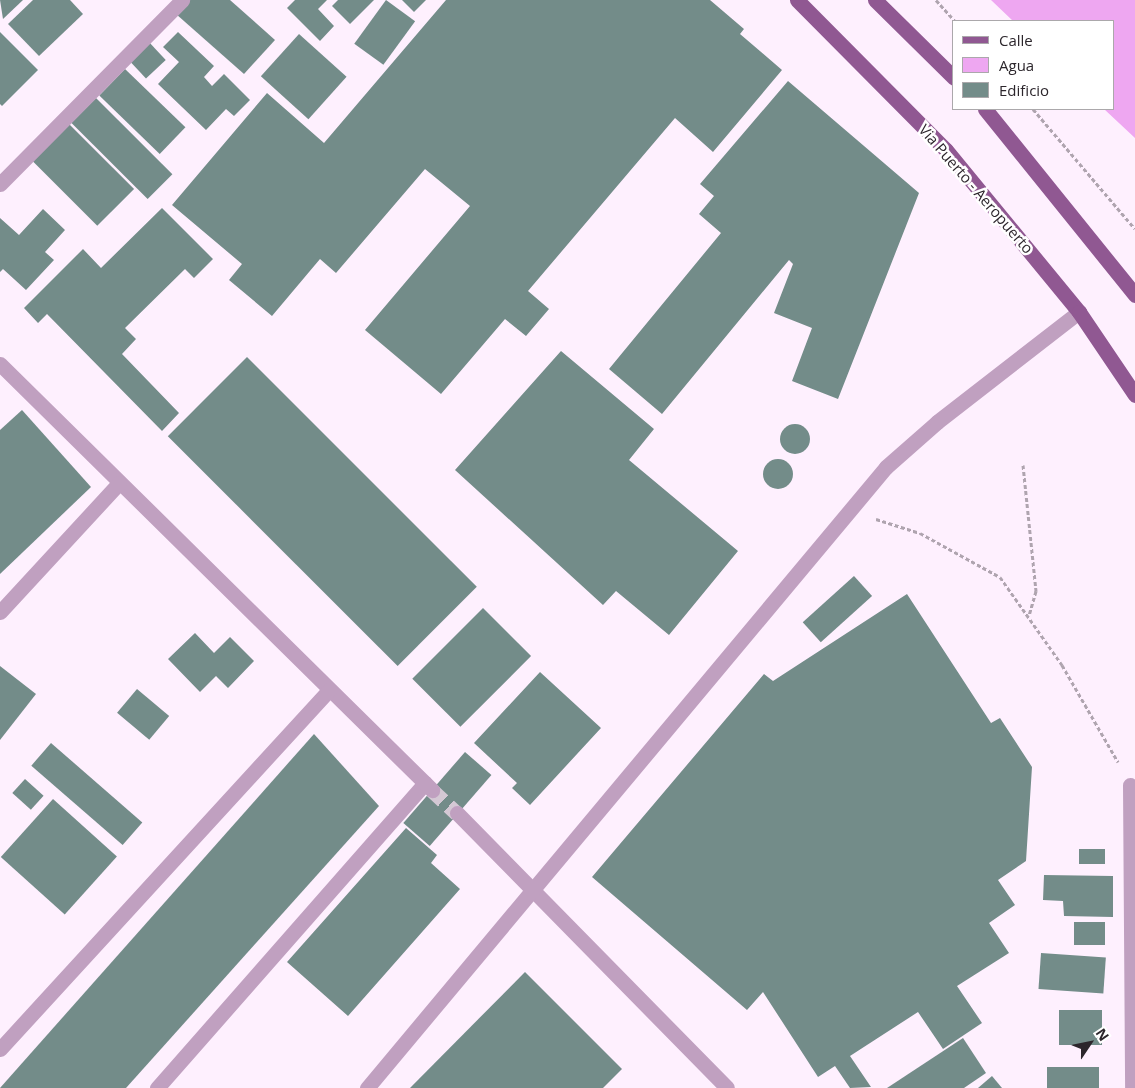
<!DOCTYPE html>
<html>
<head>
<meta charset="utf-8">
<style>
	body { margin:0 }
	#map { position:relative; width:1135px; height:1088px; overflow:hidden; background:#fef0fe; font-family:"Open Sans",sans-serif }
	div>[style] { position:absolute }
	.water>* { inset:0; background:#eea7f1 }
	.building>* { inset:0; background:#738c89; transform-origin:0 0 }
	.round { border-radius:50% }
	.street-tunnel>* { height:15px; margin-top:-7.5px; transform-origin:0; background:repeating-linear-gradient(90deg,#d4c8d4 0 15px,transparent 0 23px) }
	.path>* { height:3px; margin-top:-1.5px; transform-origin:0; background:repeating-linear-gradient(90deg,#afa4af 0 4px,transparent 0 6.5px) }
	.lane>* { height:15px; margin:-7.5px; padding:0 7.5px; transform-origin:7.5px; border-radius:7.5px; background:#c0a0c0 }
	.street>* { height:15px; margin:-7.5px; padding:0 7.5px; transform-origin:7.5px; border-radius:7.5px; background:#c0a0c0 }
	.primary>* { height:15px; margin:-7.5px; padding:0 7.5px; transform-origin:7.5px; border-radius:7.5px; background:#905892 }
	span { translate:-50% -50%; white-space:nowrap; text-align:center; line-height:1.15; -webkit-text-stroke:5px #fff; paint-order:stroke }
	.street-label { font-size:15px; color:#2c262c }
	.legend { position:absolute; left:952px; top:20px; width:162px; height:90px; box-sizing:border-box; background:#fff; border:1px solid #aba8ab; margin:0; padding:6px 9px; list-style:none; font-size:15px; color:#2c262c }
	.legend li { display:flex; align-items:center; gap:10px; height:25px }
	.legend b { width:25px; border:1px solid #aba8ab }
	.north { position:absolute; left:1065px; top:1018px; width:50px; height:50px; -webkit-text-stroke:4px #fff; paint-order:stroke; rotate:56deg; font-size:14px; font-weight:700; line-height:20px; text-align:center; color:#2c262c }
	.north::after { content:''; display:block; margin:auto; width:18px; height:22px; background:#2c262c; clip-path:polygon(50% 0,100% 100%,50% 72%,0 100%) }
</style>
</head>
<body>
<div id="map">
	<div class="water">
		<i style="clip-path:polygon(991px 0,1135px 0,1135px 138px,1104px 109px,1114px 109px,1114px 21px,1013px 21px)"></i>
	</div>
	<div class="building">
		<i style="clip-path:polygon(0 0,23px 0,3px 19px)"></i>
		<i style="clip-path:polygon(33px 0,70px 0,83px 14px,39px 56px,8px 24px)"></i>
		<i style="clip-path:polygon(189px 0,230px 0,275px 40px,244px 74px,176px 14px)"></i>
		<i style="clip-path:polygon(295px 0,327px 0,318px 9px,334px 26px,320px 41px,287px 8px)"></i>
		<i style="clip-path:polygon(338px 0,374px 0,350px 24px,332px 6px)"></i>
		<i style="left:386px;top:0;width:36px;height:54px;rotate:36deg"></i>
		<i style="clip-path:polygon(402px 0,426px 0,414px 12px)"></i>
		<i style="clip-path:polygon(446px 0,710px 0,744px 29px,740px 34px,782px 70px,713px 152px,675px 118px,528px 291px,549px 309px,526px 336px,505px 319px,441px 394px,365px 330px,470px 206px,425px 169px,336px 273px,320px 259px,272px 316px,229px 280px,242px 264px,172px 205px,267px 93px,324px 143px)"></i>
		<i style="clip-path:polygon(0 32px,38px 70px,2px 106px,0 104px)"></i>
		<i style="clip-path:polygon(178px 32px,214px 66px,204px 77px,212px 86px,224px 74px,250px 100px,234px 116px,226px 109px,206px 130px,158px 84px,179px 62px,163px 47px)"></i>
		<i style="left:299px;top:34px;width:64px;height:57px;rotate:42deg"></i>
		<i style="left:148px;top:41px;width:26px;height:27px;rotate:47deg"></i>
		<i style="left:125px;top:69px;width:84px;height:37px;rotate:44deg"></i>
		<i style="clip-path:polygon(788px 81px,919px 193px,838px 399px,792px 381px,812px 328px,774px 313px,793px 264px,789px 260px,662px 414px,609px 369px,721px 233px,699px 214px,714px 196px,700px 184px)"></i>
		<i style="left:96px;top:98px;width:108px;height:35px;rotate:45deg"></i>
		<i style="left:69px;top:124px;width:92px;height:52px;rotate:45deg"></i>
		<i style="clip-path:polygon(162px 208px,213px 259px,194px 278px,185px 269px,125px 328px,136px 339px,122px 354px,179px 413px,162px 431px,47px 314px,38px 323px,24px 308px,83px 249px,101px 268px)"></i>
		<i style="clip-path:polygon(43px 209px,65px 230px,45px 252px,54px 260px,26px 290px,3px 269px,0 272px,0 218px,19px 235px)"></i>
		<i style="clip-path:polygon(561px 351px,654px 429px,629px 460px,738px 551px,669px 635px,616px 591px,603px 605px,455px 470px)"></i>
		<i style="left:247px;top:357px;width:325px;height:112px;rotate:45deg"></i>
		<i style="clip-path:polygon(22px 410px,91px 487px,0 574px,0 430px)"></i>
		<i class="round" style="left:780px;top:424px;width:30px;height:30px"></i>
		<i class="round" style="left:763px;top:459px;width:30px;height:30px"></i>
		<i style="left:854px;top:576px;width:27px;height:69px;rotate:48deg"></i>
		<i style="clip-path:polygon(907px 594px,991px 723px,1000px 718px,1032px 767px,1026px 861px,998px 880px,1015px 905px,989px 923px,1009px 953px,957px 986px,982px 1023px,943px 1049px,918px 1012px,850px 1056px,871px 1087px,850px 1088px,835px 1066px,818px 1077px,763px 992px,747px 1010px,592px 877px,764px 674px,773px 681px)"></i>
		<i style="left:483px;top:608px;width:68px;height:100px;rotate:45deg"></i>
		<i style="clip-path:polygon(195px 633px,214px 653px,230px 637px,254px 661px,228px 688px,216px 676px,200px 692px,168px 659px)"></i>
		<i style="clip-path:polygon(0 666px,36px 694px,0 740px)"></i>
		<i style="clip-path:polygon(540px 672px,601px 728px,530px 805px,512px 788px,517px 783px,474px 743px)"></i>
		<i style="left:137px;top:689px;width:42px;height:31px;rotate:40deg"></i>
		<i style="clip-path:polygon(314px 734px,379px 806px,126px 1088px,0 1088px)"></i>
		<i style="left:51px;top:743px;width:121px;height:30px;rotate:41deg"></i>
		<i style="left:465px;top:752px;width:35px;height:94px;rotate:41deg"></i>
		<i style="left:25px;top:779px;width:25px;height:19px;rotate:42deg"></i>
		<i style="left:53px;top:799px;width:86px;height:78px;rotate:42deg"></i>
		<i style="clip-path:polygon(406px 828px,437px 855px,431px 863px,460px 889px,348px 1016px,287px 962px)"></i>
		<i style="left:1079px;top:849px;width:26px;height:15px"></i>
		<i style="clip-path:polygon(1044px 875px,1113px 876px,1113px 917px,1064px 916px,1063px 901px,1043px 900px)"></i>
		<i style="left:1074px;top:922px;width:31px;height:23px"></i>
		<i style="left:1041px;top:953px;width:65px;height:36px;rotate:4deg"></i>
		<i style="clip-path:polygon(525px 972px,622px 1069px,603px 1088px,410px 1088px)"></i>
		<i style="left:1059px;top:1010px;width:43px;height:35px"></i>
		<i style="clip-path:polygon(963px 1038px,986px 1073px,964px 1088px,887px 1088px)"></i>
		<i style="left:1047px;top:1067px;width:52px;height:21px"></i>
		<i style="clip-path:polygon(992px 1076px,1002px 1088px,978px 1088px)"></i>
	</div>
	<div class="street-tunnel">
		<i style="left:432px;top:790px;width:34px;rotate:43deg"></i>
	</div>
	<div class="path">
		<i style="left:936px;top:0;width:28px;rotate:48deg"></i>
		<i style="left:1033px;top:109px;width:157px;rotate:49.6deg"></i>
		<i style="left:1023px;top:465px;width:127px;rotate:84.1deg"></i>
		<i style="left:1036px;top:591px;width:25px;rotate:106deg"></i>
		<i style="left:876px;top:519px;width:46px;rotate:17.7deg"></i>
		<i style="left:920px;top:533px;width:91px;rotate:28.8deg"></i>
		<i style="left:1000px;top:577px;width:108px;rotate:54.8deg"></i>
		<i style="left:1062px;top:665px;width:112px;rotate:60deg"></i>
	</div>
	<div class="lane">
		<i style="left:157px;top:1088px;width:406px;rotate:-48.7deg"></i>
	</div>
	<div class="street">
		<i style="left:0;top:184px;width:259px;rotate:-45.3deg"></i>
		<i style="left:0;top:364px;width:607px;rotate:44.6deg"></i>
		<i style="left:0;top:612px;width:176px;rotate:-47.3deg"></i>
		<i style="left:1130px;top:785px;width:303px;rotate:89.6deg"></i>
		<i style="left:457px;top:813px;width:385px;rotate:45.5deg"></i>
		<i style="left:0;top:1049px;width:487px;rotate:-47.5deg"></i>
		<i style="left:367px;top:1088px;width:809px;rotate:-50.11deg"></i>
		<i style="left:886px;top:467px;width:68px;rotate:-41.4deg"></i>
		<i style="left:937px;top:422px;width:180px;rotate:-37.8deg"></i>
	</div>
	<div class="primary">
		<i style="left:797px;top:0;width:211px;rotate:45.2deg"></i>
		<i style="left:946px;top:150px;width:210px;rotate:50.6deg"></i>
		<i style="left:1079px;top:312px;width:100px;rotate:56deg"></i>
		<i style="left:875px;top:0;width:111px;rotate:44.6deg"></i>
		<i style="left:985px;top:109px;width:239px;rotate:51.1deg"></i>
	</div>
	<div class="street-label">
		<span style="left:976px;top:189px;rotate:49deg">Via Puerto - Aeropuerto</span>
	</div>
	<ul class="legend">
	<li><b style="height:6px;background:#905892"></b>Calle</li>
	<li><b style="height:14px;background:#eea7f1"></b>Agua</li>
	<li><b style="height:14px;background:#738c89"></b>Edificio</li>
	</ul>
	<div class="north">N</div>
</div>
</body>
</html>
